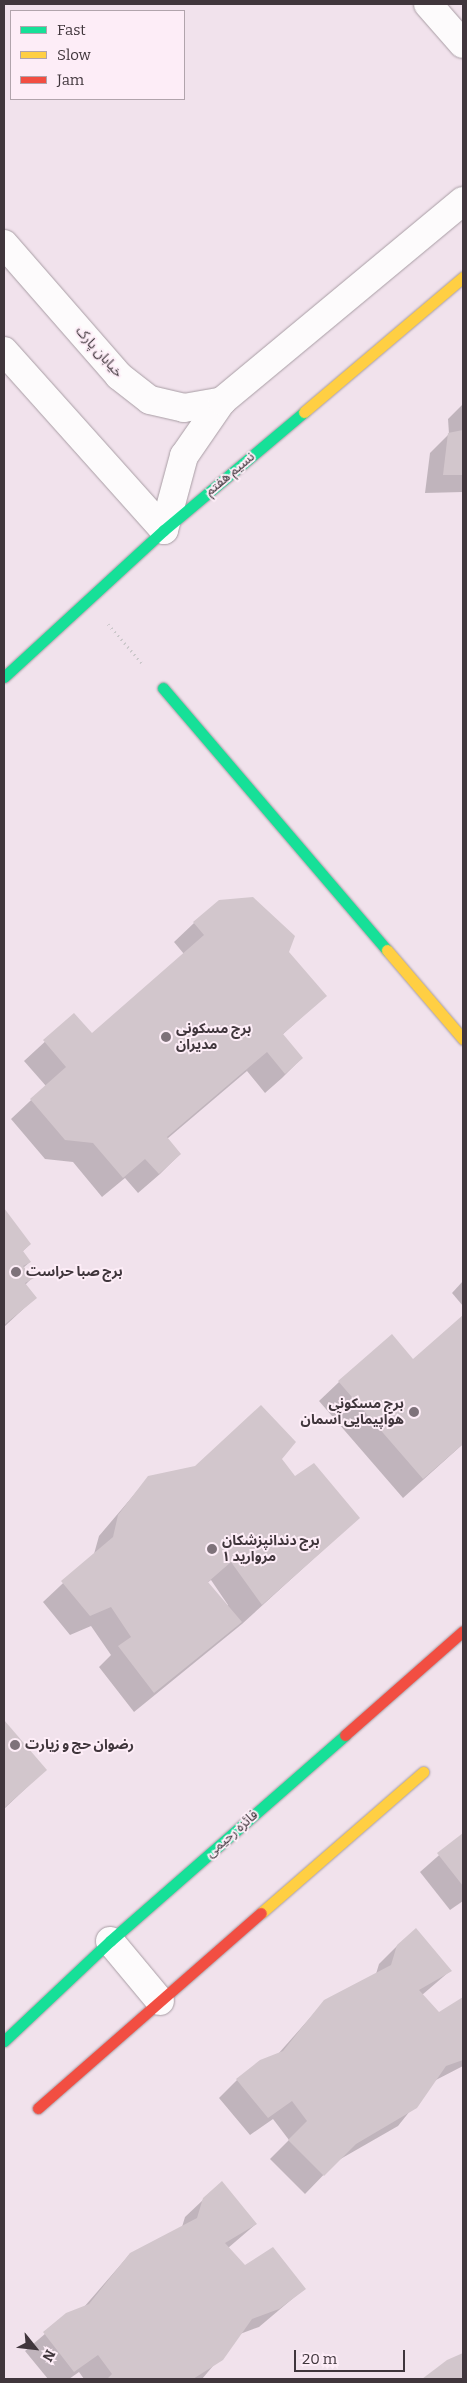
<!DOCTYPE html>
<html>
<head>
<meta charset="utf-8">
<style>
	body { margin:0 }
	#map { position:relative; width:467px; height:2383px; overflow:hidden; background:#f1e2ec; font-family:Bitter,"Noto Sans Arabic",serif }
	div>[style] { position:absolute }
	.shadow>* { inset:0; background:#0003 }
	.building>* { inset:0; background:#d2c6cc }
	.path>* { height:3px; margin-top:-1.5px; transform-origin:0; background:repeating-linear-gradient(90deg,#ccc8cb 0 1px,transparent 0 5px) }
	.roads { filter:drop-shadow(0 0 1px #a89da4) drop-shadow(0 0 1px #a89da4) }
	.street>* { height:28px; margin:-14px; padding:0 14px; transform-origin:14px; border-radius:14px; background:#fdfbfc }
	.fast>* { height:11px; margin:-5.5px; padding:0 5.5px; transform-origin:5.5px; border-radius:5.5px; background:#16e098 }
	.slow>* { height:11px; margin:-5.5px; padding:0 5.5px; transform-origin:5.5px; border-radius:5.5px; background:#ffcf43 }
	.jam>* { height:11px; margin:-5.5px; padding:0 5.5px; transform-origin:5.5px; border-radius:5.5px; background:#f24e42 }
	.dots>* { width:14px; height:14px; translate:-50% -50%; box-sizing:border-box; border:2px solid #fdedf7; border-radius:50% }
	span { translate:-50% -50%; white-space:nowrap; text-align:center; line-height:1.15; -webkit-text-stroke:4px #fdedf7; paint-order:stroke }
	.street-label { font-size:14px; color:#40363c }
	.poi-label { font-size:14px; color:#40363c; font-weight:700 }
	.left { translate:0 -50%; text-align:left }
	.right { translate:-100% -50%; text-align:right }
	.frame { position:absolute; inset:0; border:5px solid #40363c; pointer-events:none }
	.legend { position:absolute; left:10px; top:10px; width:175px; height:90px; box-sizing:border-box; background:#fdedf7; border:1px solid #b1a4ac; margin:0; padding:6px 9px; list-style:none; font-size:15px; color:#40363c }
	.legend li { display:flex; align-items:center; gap:10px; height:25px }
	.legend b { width:25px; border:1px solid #b1a4ac }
	.north { position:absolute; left:10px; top:2323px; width:50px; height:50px; -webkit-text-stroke:4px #fdedf7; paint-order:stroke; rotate:119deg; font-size:14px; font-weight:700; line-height:20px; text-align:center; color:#40363c }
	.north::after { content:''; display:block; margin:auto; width:18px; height:22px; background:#40363c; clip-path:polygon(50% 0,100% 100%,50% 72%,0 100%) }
	.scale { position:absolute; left:294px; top:2350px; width:111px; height:22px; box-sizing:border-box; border:2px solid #40363c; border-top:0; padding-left:6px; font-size:15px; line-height:18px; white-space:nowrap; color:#40363c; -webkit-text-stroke:4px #fdedf7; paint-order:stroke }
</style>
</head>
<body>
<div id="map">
	<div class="shadow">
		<i style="clip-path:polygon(463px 404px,463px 492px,425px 493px,430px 453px,449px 434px,448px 419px)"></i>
		<i style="clip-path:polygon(194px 923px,288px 952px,325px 996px,282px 1035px,302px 1058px,282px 1078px,265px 1093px,247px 1071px,167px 1139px,180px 1154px,160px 1174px,138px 1193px,125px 1178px,102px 1197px,73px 1162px,45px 1159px,11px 1119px,46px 1086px,24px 1061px,74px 1015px,91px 1035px,184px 954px,174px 942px)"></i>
		<i style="clip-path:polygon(4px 1210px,30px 1244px,22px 1252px,30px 1262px,23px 1268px,32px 1278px,25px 1285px,35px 1298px,4px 1327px)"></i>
		<i style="clip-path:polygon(463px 1281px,463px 1306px,452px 1293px)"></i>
		<i style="clip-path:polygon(463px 1316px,463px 1444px,403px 1498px,319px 1401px,339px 1382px,413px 1360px)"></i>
		<i style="clip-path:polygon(evenodd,280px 1459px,295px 1477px,358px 1518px,242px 1624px,134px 1712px,99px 1667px,111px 1655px,91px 1626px,70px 1635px,43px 1602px,94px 1554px,99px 1536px,149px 1477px,280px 1459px,211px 1580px,228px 1605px,227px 1607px,207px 1583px,211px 1580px)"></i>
		<i style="clip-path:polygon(4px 1722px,45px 1770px,4px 1809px)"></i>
		<i style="clip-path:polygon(463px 1834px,463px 1901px,450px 1910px,420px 1872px)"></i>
		<i style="clip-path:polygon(398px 1945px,450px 1971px,422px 1995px,439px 2013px,463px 1998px,463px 2066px,434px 2081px,398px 2126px,337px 2161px,305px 2194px,270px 2159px,289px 2140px,273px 2119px,250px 2135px,219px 2098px,237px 2080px,278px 2054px,325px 2001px,376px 1974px,379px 1964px)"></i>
		<i style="clip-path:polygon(204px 2199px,256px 2224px,228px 2248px,245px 2267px,304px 2289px,259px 2327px,240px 2334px,202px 2379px,84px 2379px,79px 2372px,69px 2379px,48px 2379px,25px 2351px,67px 2315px,84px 2307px,130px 2254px,182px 2227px,185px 2217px)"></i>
		<i style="clip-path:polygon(463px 2354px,463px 2379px,424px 2379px,448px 2361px)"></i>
	</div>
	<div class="building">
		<i style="clip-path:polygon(463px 430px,463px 475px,443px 475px,448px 433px)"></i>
		<i style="clip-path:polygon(253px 897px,295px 936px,289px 952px,327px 996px,283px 1034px,303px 1058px,285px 1074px,267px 1052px,167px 1137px,181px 1154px,159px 1174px,145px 1159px,123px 1178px,93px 1143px,65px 1140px,30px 1099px,66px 1067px,43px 1040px,74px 1013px,92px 1033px,204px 935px,193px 922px,219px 900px)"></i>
		<i style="clip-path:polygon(4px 1208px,31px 1244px,23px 1251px,31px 1262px,23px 1266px,34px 1278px,25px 1283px,37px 1298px,4px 1325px)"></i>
		<i style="clip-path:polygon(463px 1315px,463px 1444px,423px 1479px,338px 1381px,392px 1334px,413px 1359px)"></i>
		<i style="clip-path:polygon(261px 1405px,296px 1442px,282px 1459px,295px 1476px,314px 1463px,360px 1518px,262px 1605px,231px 1562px,208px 1582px,242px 1622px,154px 1693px,118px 1646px,131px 1637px,111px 1607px,90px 1616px,61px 1581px,113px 1537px,118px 1515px,148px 1476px,195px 1466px)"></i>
		<i style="clip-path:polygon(4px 1720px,47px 1770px,4px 1808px)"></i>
		<i style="clip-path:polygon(463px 1833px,463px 1886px,437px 1853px)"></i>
		<i style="clip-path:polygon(416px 1928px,452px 1971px,419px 1990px,439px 2012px,463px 1997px,463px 2060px,446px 2066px,417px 2108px,356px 2144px,324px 2176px,288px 2140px,307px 2121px,292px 2101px,268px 2118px,236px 2079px,260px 2060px,283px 2051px,324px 2000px,391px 1965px,397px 1945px)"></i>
		<i style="clip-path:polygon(222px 2181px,257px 2224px,225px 2243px,245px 2265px,273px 2247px,306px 2289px,279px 2309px,252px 2319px,223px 2360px,193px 2379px,107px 2379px,112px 2374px,98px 2355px,74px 2372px,43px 2332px,66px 2313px,89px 2304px,130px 2253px,197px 2218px,203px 2198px)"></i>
		<i style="clip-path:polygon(463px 2353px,463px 2379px,422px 2379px,447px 2360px)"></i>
	</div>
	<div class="path">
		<i style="left:108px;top:624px;width:52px;rotate:48.9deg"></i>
	</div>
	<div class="roads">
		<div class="street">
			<i style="left:428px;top:4px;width:53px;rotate:48.8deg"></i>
			<i style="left:4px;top:244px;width:175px;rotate:48.9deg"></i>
			<i style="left:119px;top:376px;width:39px;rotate:38deg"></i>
			<i style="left:150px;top:400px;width:35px;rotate:13deg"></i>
			<i style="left:184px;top:408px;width:39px;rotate:-10deg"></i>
			<i style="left:4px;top:351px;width:240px;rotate:48.2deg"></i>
			<i style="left:164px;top:530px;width:77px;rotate:-74.9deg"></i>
			<i style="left:184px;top:456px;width:67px;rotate:-55.4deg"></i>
			<i style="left:222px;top:401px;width:313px;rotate:-39.7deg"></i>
			<i style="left:110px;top:1941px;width:78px;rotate:50.2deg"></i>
		</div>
		<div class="fast">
			<i style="left:4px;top:677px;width:217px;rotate:-42.6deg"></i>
			<i style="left:164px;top:530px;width:183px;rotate:-40.1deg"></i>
			<i style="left:163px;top:688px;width:345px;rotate:49.5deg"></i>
			<i style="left:4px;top:2041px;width:146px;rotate:-43.3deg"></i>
			<i style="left:110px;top:1941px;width:313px;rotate:-41.2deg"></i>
		</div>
		<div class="slow">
			<i style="left:304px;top:412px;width:209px;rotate:-40.3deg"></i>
			<i style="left:387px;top:950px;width:117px;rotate:49.5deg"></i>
			<i style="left:261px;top:1913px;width:215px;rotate:-41deg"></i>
		</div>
		<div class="jam">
			<i style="left:345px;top:1735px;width:157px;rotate:-41.4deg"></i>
			<i style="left:38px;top:2108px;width:296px;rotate:-41.2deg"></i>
		</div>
	</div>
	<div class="dots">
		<i style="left:166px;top:1037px;background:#7e727a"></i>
		<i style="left:16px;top:1272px;background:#7e727a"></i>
		<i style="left:414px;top:1412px;background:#7e727a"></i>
		<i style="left:212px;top:1549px;background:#7e727a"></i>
		<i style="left:15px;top:1745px;background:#7e727a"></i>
	</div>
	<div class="street-label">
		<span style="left:99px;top:352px;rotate:48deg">خیابان پارک</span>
		<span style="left:230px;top:474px;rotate:-40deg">نسیم هفتم</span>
		<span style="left:232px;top:1834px;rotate:-41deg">فائزه رحیمی</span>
	</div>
	<div class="poi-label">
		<span class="left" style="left:176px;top:1037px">برج مسکونی<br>مدیران</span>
		<span class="left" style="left:26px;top:1272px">برج صبا حراست</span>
		<span class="right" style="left:404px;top:1412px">برج مسکونی<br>هواپیمایی آسمان</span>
		<span class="left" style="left:222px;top:1549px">برج دندانپزشکان<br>مروارید ۱</span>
		<span class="left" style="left:25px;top:1745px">رضوان حج و زیارت</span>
	</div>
	<div class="frame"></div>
	<ul class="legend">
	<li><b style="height:6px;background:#16e098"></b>Fast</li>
	<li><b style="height:6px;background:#ffcf43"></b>Slow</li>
	<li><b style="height:6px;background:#f24e42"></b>Jam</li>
	</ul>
	<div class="north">N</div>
	<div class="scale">20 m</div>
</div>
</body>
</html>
